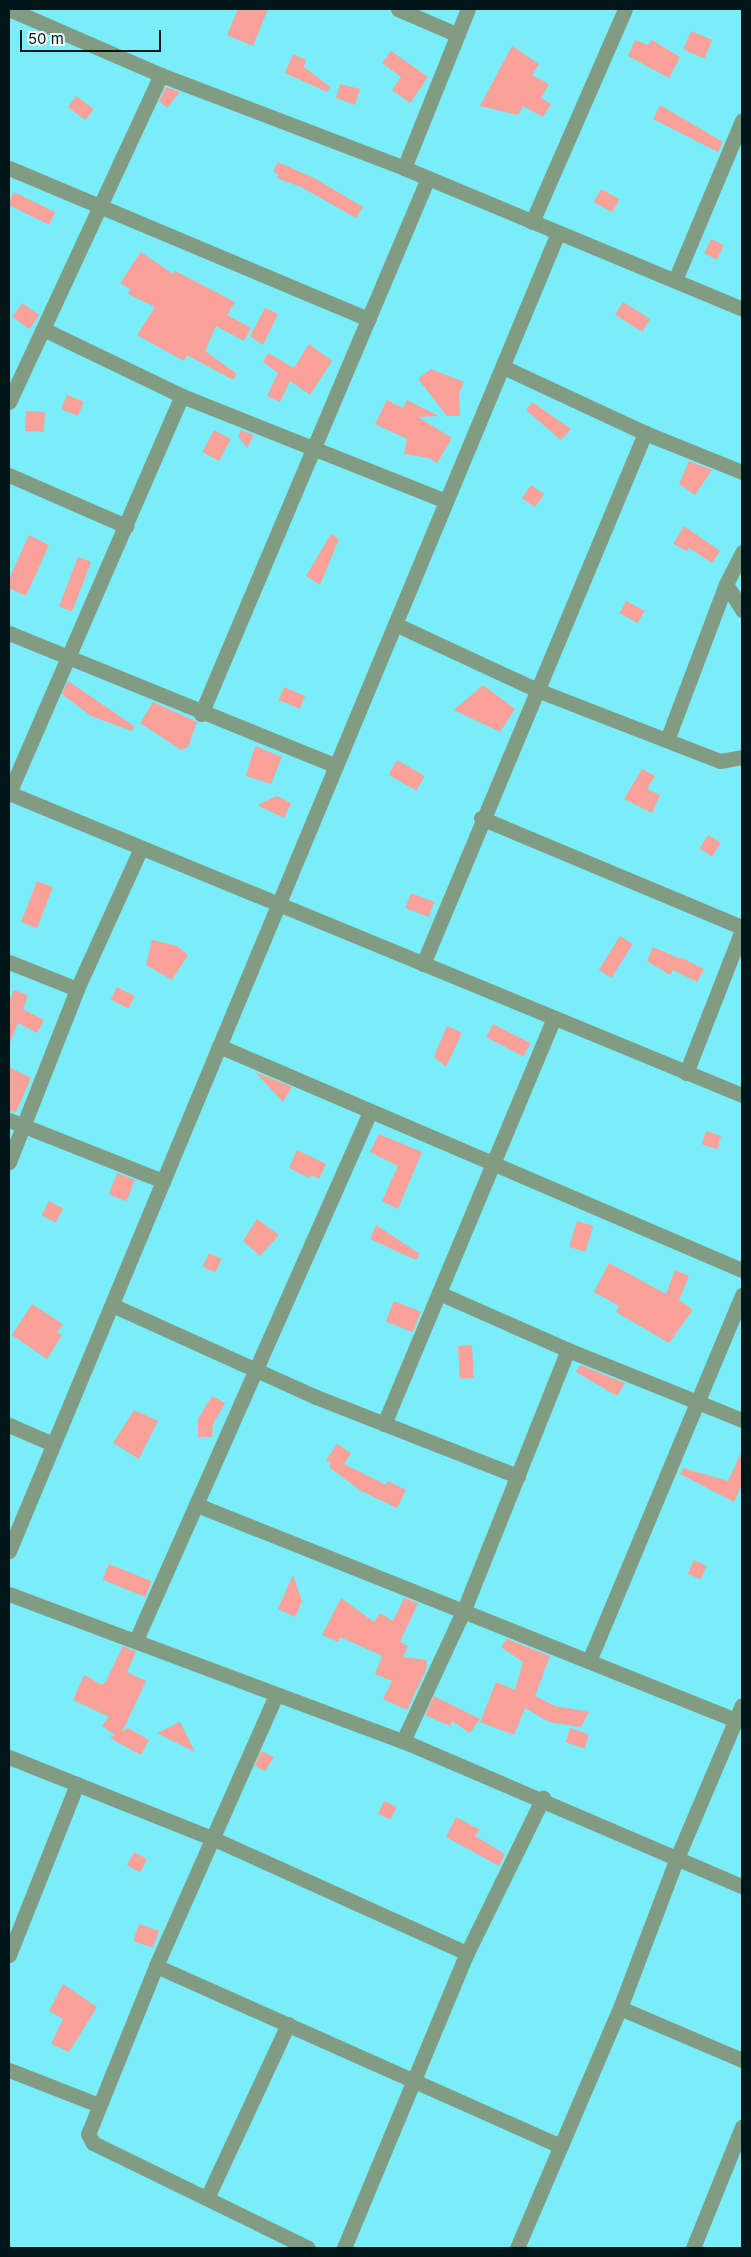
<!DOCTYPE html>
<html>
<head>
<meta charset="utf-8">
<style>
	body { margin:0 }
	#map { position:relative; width:751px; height:2257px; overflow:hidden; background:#7aedfb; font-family:Inter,sans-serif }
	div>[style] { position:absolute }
	.building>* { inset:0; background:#faa299; transform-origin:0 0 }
	.street>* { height:15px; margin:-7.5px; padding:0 7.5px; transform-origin:7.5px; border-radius:7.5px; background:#819c82 }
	span { translate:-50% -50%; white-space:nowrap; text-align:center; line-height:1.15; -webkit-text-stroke:4px #f2fcfd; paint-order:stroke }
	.frame { position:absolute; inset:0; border:10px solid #001518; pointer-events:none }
	.scale { position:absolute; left:20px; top:30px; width:141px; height:22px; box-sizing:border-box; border:2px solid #001518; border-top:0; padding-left:6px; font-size:15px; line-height:18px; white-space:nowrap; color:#001518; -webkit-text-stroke:4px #f2fcfd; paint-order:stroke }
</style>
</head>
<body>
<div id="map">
	<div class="building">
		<i style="clip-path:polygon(238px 9px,268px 9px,253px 46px,227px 35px)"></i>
		<i style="left:691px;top:31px;width:23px;height:20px;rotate:23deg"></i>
		<i style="clip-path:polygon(635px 40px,648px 45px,652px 40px,680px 57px,669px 78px,628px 56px)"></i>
		<i style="clip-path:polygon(512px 46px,539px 64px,532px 75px,549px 84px,541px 98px,551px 104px,543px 117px,523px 106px,518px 115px,480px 106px)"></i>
		<i style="clip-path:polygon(391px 51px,428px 77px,410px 103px,392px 90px,401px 77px,382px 63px)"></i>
		<i style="clip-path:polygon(293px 54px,306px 60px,304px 67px,330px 87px,327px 92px,285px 73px)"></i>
		<i style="clip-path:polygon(340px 84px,360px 89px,355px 105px,336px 98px)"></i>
		<i style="clip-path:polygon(166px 87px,180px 92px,167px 108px,159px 101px)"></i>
		<i style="left:76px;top:96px;width:22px;height:14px;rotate:36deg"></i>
		<i style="clip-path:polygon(660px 105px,723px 142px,718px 152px,653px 119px)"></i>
		<i style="clip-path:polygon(278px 162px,314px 178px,363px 207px,356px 218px,301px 187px,277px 178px,279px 175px,273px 171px)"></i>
		<i style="left:601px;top:189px;width:21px;height:15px;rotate:29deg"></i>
		<i style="left:14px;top:192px;width:46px;height:14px;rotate:26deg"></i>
		<i style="left:711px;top:239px;width:14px;height:16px;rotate:25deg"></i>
		<i style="clip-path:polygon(141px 252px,173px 274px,175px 271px,235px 302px,227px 315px,251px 328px,244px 341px,216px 326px,205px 351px,237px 374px,233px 380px,187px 355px,184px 361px,137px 335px,155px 307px,128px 294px,130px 289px,120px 283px)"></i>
		<i style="left:623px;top:302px;width:32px;height:15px;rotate:32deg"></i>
		<i style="left:22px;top:303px;width:21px;height:17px;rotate:35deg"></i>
		<i style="clip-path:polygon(265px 308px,278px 314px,263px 345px,250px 336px)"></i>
		<i style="clip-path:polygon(309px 344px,332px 361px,310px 395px,290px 381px,280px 402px,267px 396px,278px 373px,263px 362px,268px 353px,294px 368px)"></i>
		<i style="clip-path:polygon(431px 369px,464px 382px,459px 393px,460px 416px,447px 416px,418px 379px)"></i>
		<i style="left:67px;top:395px;width:18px;height:15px;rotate:22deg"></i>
		<i style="clip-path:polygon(387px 400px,403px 408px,407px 400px,439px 416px,418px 417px,452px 438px,437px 463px,429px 458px,404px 454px,407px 439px,375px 424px)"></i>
		<i style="clip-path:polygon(532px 402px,571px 429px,561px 440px,526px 410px)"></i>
		<i style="left:26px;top:411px;width:19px;height:20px;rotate:3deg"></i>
		<i style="left:214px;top:430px;width:19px;height:25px;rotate:28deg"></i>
		<i style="clip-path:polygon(241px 430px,254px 435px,247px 448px,238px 436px)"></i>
		<i style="clip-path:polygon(689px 461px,712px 470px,695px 495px,679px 484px)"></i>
		<i style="left:531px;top:485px;width:16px;height:16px;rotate:35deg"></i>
		<i style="clip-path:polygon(684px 526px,720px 551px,712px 563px,689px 548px,687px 551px,673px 544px)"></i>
		<i style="clip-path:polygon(331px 534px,339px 539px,320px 585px,306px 576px)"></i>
		<i style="clip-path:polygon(29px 535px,49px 545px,26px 596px,9px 588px,9px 579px)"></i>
		<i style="left:78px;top:557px;width:14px;height:53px;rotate:21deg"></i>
		<i style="left:626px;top:601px;width:21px;height:14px;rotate:28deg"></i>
		<i style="clip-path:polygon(68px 681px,134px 726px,132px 731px,91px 716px,62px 694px)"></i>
		<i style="clip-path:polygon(483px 685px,515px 709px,500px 732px,454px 710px)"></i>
		<i style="left:284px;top:687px;width:23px;height:14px;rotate:23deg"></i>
		<i style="clip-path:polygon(153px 702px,197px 722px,188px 747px,181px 750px,140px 723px)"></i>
		<i style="clip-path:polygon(255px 746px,282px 757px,271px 784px,246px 776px)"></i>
		<i style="left:397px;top:760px;width:32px;height:17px;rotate:30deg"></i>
		<i style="clip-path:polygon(642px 769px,655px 776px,647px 789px,660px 795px,652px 813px,624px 799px)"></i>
		<i style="clip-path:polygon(277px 796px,291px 803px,284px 818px,257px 805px)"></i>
		<i style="left:708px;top:835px;width:15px;height:16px;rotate:32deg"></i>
		<i style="left:37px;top:881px;width:17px;height:44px;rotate:21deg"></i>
		<i style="left:411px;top:893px;width:25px;height:16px;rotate:21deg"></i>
		<i style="left:620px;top:936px;width:15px;height:40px;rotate:32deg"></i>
		<i style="clip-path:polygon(152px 940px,177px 946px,188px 955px,172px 980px,146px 965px)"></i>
		<i style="clip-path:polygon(653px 947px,678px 958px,676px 961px,680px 957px,704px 969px,697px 982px,673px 970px,670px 975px,647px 961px)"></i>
		<i style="left:117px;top:987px;width:20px;height:14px;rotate:27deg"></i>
		<i style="clip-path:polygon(14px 990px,28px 995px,23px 1009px,44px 1020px,37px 1033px,18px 1023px,10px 1043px,9px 1002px)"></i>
		<i style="left:493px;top:1024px;width:42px;height:15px;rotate:27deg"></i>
		<i style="clip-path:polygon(447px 1026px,462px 1033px,446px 1067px,434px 1057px)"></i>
		<i style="clip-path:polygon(9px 1067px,31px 1078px,16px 1112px,9px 1111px)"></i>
		<i style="clip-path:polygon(255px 1072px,292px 1087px,283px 1102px)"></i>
		<i style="left:706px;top:1131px;width:16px;height:14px;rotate:18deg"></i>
		<i style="clip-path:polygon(379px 1134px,422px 1152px,398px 1209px,382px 1201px,398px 1166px,370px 1152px)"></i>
		<i style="clip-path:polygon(297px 1150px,326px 1164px,319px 1179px,311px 1175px,309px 1178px,289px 1168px)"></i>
		<i style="left:117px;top:1173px;width:19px;height:23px;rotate:21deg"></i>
		<i style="left:49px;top:1201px;width:16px;height:16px;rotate:27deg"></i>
		<i style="clip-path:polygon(257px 1219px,279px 1235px,260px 1256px,243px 1241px)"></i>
		<i style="left:577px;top:1221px;width:17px;height:27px;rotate:17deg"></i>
		<i style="clip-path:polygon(376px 1225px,420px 1254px,416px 1260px,370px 1239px)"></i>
		<i style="left:209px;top:1253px;width:14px;height:15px;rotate:25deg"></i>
		<i style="clip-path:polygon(609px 1263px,666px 1294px,675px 1270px,689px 1276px,679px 1300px,693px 1310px,669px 1343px,616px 1312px,619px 1306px,594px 1292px)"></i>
		<i style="left:394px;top:1301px;width:29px;height:22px;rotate:22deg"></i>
		<i style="clip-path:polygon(32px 1304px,63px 1324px,57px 1332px,62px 1335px,47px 1359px,12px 1335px)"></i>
		<i style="left:472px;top:1345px;width:33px;height:14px;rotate:87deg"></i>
		<i style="clip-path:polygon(580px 1365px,625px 1383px,617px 1396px,576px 1372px)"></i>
		<i style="clip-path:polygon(212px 1396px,225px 1403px,213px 1424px,212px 1437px,198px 1437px,198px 1419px)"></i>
		<i style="clip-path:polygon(134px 1410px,158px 1421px,139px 1459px,113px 1443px)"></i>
		<i style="clip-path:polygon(337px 1444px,351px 1453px,344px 1464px,386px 1485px,388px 1481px,406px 1490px,397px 1508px,361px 1491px,329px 1467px,331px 1462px,326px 1460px)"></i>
		<i style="clip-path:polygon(742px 1451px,742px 1485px,734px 1502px,680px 1474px,683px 1468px,728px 1481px)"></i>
		<i style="left:694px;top:1560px;width:14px;height:15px;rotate:25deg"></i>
		<i style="left:109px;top:1564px;width:46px;height:17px;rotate:22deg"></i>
		<i style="clip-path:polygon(293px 1575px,302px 1601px,295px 1617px,278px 1609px)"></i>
		<i style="clip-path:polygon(341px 1598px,374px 1622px,380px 1613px,393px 1621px,404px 1598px,418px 1603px,400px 1642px,408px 1646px,403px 1657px,427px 1660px,426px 1670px,407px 1710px,383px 1699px,392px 1681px,375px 1674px,382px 1656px,340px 1637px,338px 1642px,322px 1635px)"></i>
		<i style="clip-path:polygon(507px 1639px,550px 1656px,535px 1696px,555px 1706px,589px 1712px,581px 1727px,549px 1722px,525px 1708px,514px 1735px,480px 1722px,496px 1682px,515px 1690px,523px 1662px,501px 1647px)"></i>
		<i style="clip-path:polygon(123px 1646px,136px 1652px,127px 1672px,146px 1681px,122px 1732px,128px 1728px,149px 1740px,141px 1755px,110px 1738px,115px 1735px,102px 1726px,109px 1717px,73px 1700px,84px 1675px,102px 1685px,106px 1681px)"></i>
		<i style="clip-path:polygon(434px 1696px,480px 1719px,470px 1733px,452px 1721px,450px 1726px,425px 1715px)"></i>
		<i style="clip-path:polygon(180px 1722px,195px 1752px,157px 1733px)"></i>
		<i style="left:570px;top:1728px;width:20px;height:15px;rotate:18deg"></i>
		<i style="clip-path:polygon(261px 1751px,274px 1757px,265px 1771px,255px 1766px)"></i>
		<i style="left:384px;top:1801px;width:14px;height:14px;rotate:25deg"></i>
		<i style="clip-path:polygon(456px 1817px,480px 1830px,475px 1836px,505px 1854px,499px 1866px,446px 1837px)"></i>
		<i style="left:134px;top:1852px;width:15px;height:15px;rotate:28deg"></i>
		<i style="left:139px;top:1924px;width:21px;height:18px;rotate:19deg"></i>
		<i style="clip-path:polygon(63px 1984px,97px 2007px,69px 2052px,51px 2044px,63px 2019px,49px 2011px)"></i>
	</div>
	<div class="street">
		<i style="left:9px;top:9px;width:166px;rotate:23.5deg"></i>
		<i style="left:161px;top:75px;width:260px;rotate:20.9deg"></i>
		<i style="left:404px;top:168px;width:366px;rotate:22.6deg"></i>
		<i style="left:398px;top:9px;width:65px;rotate:23.4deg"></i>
		<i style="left:9px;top:168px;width:390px;rotate:22.8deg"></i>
		<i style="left:404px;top:168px;width:171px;rotate:-68.1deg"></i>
		<i style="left:532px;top:222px;width:232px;rotate:-66.4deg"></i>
		<i style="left:675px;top:280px;width:173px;rotate:-67.2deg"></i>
		<i style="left:43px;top:329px;width:154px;rotate:25.7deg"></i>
		<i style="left:182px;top:396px;width:284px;rotate:21.7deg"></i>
		<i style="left:503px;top:367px;width:157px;rotate:24.9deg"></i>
		<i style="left:645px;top:433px;width:105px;rotate:21.9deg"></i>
		<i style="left:9px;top:402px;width:361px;rotate:-65.1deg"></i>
		<i style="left:9px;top:475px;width:128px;rotate:23.6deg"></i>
		<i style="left:726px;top:584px;width:31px;rotate:58deg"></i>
		<i style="left:395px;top:624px;width:157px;rotate:24.9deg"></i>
		<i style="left:537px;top:690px;width:196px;rotate:21.2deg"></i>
		<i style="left:720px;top:761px;width:22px;rotate:-10deg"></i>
		<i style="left:9px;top:633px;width:353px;rotate:22.1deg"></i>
		<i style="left:201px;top:714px;width:582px;rotate:-67.05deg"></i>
		<i style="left:667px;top:740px;width:167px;rotate:-69.3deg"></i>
		<i style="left:726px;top:584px;width:36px;rotate:-63deg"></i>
		<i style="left:9px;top:793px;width:793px;rotate:22.39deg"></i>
		<i style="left:9px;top:793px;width:433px;rotate:-66.5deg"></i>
		<i style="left:481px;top:818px;width:283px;rotate:22.7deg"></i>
		<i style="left:9px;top:962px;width:73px;rotate:21.7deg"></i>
		<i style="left:423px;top:964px;width:576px;rotate:-67.31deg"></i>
		<i style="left:219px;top:1046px;width:569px;rotate:23.19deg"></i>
		<i style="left:686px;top:1073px;width:154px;rotate:-68.6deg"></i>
		<i style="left:9px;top:1120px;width:166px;rotate:21.6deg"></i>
		<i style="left:9px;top:1162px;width:186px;rotate:-68.5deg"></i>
		<i style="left:77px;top:989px;width:155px;rotate:-65.6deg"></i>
		<i style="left:439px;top:1293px;width:141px;rotate:23.8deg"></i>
		<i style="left:568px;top:1350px;width:188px;rotate:21.9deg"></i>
		<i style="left:112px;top:1305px;width:224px;rotate:24.3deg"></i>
		<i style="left:316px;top:1397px;width:217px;rotate:21.4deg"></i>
		<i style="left:384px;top:1424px;width:440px;rotate:-67.3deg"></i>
		<i style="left:9px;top:1425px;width:48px;rotate:23.4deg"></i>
		<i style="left:197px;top:1505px;width:580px;rotate:21.75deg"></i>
		<i style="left:9px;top:1551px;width:1428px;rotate:-67.39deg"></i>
		<i style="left:9px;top:1594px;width:421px;rotate:20.5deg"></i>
		<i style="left:403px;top:1741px;width:369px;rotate:23.2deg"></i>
		<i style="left:136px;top:1640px;width:578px;rotate:-66.1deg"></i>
		<i style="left:589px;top:1661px;width:397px;rotate:-67.3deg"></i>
		<i style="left:276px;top:1695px;width:296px;rotate:113.9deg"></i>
		<i style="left:156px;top:1966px;width:181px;rotate:112deg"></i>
		<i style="left:88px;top:2134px;width:10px;rotate:61deg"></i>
		<i style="left:93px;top:2143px;width:239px;rotate:26deg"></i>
		<i style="left:403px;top:1741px;width:142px;rotate:-65.1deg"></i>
		<i style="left:463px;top:1612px;width:282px;rotate:-68.2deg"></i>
		<i style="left:9px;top:1757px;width:219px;rotate:21.8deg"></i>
		<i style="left:212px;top:1838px;width:280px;rotate:24.3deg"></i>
		<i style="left:9px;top:1955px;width:184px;rotate:-68.3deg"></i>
		<i style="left:156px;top:1966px;width:443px;rotate:24deg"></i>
		<i style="left:620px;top:2008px;width:133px;rotate:23.1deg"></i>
		<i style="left:9px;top:2070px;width:97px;rotate:21.3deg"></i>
		<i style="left:207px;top:2198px;width:192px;rotate:-65deg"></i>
		<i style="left:344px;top:2248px;width:320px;rotate:-67.4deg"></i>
		<i style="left:467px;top:1953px;width:173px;rotate:-63.9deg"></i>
		<i style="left:517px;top:2248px;width:261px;rotate:-66.8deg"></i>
		<i style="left:620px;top:2008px;width:160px;rotate:-69.2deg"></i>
		<i style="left:677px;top:1858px;width:166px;rotate:-67deg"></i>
		<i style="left:693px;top:2248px;width:131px;rotate:-68deg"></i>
	</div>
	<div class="frame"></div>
	<div class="scale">50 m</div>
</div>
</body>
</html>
